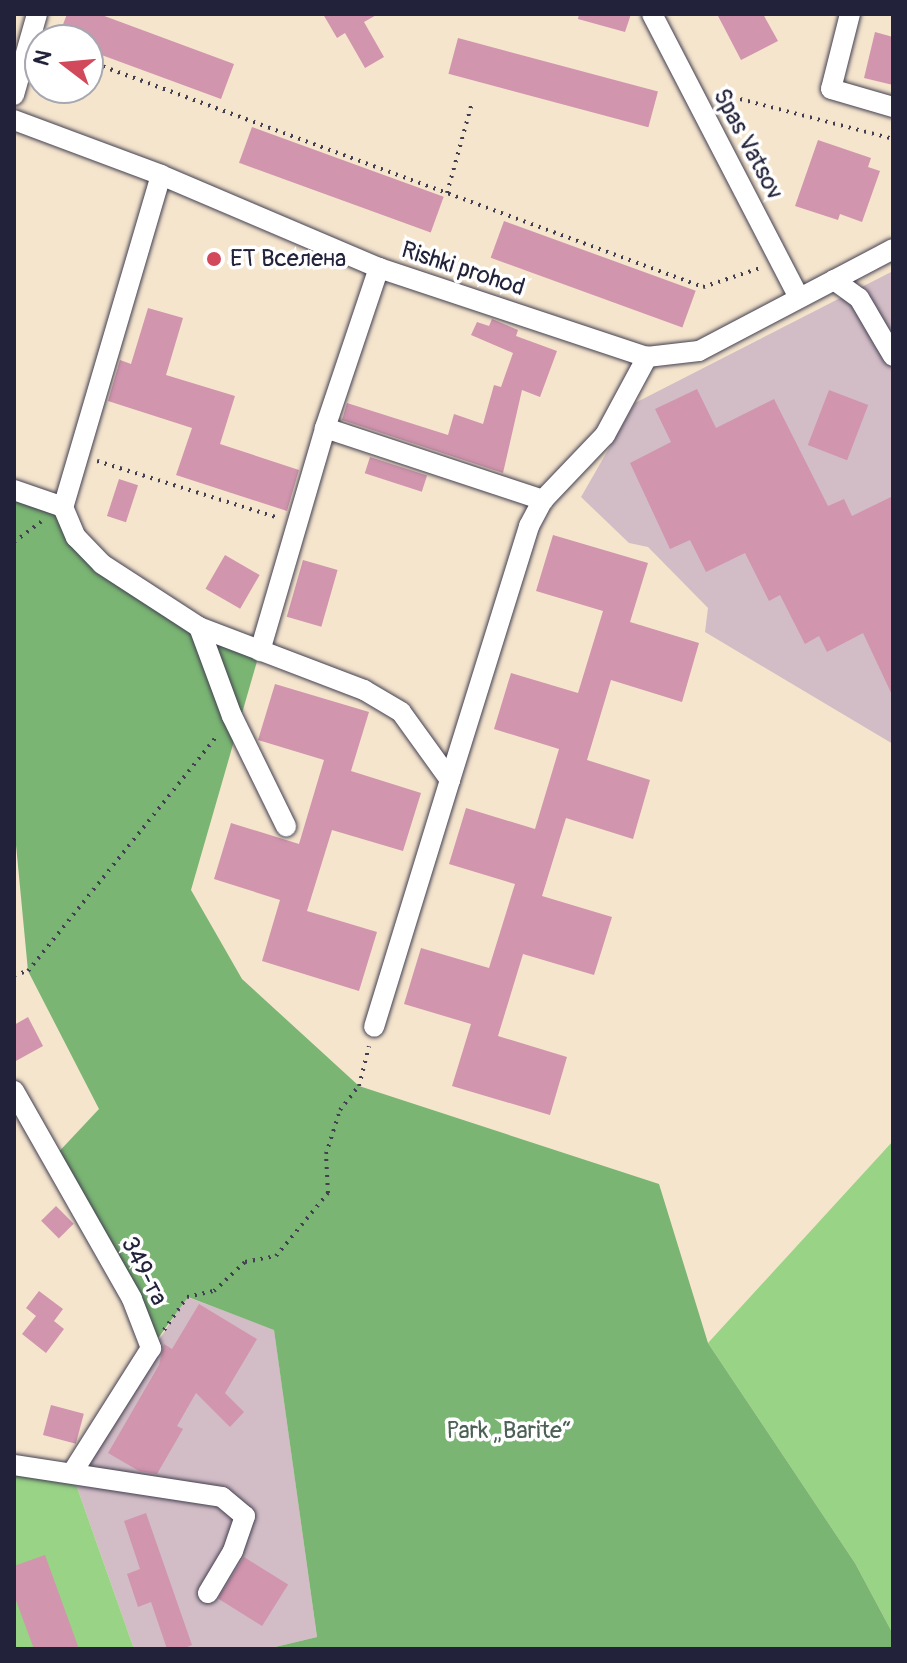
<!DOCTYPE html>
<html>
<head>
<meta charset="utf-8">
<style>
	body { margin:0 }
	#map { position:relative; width:907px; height:1663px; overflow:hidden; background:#f5e5cd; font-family:Pangolin,sans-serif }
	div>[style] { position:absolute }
	.industrial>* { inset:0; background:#d2bdc6 }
	.green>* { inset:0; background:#99d386 }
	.forest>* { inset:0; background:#7ab573 }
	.building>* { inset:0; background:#d195ae; transform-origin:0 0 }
	.path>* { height:4px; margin-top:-2px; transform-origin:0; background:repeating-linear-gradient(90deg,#423f51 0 2px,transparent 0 8px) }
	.roads { filter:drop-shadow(0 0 2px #423f51) drop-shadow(0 0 2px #423f51) }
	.minor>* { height:20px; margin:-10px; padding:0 10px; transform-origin:10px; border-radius:10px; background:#fff }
	.dots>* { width:22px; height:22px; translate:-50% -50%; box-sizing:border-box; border:4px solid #fff; border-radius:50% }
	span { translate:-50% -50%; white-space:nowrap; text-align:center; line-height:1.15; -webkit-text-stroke:7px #fff; paint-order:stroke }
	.street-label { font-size:24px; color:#22223b }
	.poi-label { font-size:24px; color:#22223b }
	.left { translate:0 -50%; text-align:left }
	.park-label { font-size:24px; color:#4c6055 }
	.frame { position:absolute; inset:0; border:16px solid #22223b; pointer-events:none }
	.north { position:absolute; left:24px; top:24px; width:80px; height:80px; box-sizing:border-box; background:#fff; border:2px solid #a7a7b1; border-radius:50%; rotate:286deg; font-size:22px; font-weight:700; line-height:32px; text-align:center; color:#22223b }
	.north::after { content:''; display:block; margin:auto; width:28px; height:36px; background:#d1495b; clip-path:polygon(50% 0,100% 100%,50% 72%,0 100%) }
</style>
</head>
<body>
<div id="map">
	<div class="industrial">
		<i style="clip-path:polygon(893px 271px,893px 744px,705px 632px,708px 608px,648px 547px,629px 543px,581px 497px,635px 403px)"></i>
		<i style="clip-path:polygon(187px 1297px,274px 1329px,317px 1637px,267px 1649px,134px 1649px,72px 1473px)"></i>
	</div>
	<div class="green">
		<i style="clip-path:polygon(893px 1141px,893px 1634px,855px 1563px,708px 1343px)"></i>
		<i style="clip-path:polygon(14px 1465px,72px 1473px,134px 1649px,14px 1649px)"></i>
	</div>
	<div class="forest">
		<i style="clip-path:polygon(14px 490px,63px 507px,102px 564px,260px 651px,191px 890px,242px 979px,359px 1086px,659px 1184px,708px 1343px,855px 1563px,893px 1634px,893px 1649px,267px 1649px,317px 1637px,274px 1330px,188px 1297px,151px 1348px,53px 1158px,99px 1109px,28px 971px,14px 824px)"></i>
	</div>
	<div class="building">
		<i style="clip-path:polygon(67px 14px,99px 14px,234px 64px,221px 99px,88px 50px,88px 40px,57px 40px)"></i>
		<i style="clip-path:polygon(323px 14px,378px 14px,364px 22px,384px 57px,365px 68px,345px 33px,337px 38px)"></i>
		<i style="clip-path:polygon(579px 14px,631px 14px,625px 32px,578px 19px)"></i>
		<i style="clip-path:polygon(717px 14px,763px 14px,778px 41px,741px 60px)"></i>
		<i style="clip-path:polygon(875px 32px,893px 37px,893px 85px,864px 78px)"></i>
		<i style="left:458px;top:38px;width:207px;height:37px;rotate:15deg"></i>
		<i style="left:252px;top:127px;width:204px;height:38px;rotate:20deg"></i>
		<i style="clip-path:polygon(818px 140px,871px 158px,868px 167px,880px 171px,862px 222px,840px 214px,838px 220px,795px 206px)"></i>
		<i style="left:504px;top:221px;width:204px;height:39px;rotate:20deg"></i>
		<i style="clip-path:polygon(148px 308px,183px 318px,166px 375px,235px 396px,220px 444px,299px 470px,287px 511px,176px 475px,192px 428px,108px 401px,120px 360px,131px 364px)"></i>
		<i style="clip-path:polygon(492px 319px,518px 330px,516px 336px,557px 351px,540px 397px,522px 390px,503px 473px,342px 420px,347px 403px,448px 435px,454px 414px,483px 424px,494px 385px,501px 387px,513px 353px,471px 335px,477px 322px,489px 326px)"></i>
		<i style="clip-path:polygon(697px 389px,716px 428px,774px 399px,828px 506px,844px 499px,852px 516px,893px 496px,893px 697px,863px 633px,827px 652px,819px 636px,805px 644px,780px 595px,769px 601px,745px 553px,706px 572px,690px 540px,670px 549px,630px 463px,671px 442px,655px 409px)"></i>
		<i style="left:829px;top:390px;width:42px;height:59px;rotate:21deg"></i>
		<i style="left:370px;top:457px;width:60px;height:17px;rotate:18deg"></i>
		<i style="left:119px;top:479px;width:20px;height:39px;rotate:18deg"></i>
		<i style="clip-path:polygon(553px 535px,648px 563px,630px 622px,699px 643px,682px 702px,611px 680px,587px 760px,650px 780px,633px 839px,566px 818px,542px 896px,612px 917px,594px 975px,523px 954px,498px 1036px,567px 1057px,550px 1115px,452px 1086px,471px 1024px,404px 1004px,421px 948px,489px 968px,515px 884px,449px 864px,466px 808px,535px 829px,559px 749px,494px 729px,511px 673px,578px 693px,603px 611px,536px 591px)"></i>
		<i style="left:225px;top:555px;width:40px;height:39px;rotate:30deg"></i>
		<i style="left:303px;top:560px;width:36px;height:59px;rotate:16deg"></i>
		<i style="clip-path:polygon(275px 684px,369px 712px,351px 771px,421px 793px,403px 851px,332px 830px,307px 911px,377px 932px,359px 991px,262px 961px,280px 900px,214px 879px,231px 823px,299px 844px,324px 760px,258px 740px)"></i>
		<i style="clip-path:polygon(28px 1017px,43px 1046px,14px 1062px,14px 1025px)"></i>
		<i style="left:56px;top:1206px;width:25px;height:21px;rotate:45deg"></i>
		<i style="clip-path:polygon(39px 1291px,63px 1309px,54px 1321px,64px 1329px,46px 1353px,22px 1334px,36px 1316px,26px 1308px)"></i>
		<i style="clip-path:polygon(199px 1304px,257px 1339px,225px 1393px,244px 1412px,230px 1427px,196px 1393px,177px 1426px,183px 1429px,157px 1474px,139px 1471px,108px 1453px,159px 1365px,164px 1344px,172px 1349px)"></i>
		<i style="left:51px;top:1405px;width:34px;height:31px;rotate:15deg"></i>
		<i style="clip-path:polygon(146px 1513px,192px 1645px,182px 1649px,167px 1649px,151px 1602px,138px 1607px,127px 1574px,140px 1569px,124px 1521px)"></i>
		<i style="clip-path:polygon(45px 1555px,79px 1649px,34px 1649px,14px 1595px,14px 1566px)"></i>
		<i style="left:244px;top:1557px;width:52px;height:49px;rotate:32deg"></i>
	</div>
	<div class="path">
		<i style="left:88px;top:61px;width:655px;rotate:20.18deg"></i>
		<i style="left:703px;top:287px;width:60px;rotate:-18.4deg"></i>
		<i style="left:717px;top:93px;width:182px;rotate:14.6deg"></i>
		<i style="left:447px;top:193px;width:93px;rotate:-74.5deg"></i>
		<i style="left:97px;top:461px;width:191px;rotate:17.4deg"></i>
		<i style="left:14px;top:542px;width:34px;rotate:-37deg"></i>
		<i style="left:14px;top:975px;width:15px;rotate:-16deg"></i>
		<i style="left:28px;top:971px;width:303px;rotate:-51.2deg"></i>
		<i style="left:164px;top:1330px;width:40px;rotate:-55.1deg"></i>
		<i style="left:187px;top:1297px;width:28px;rotate:-13deg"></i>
		<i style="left:214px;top:1291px;width:42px;rotate:-43.1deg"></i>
		<i style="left:245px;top:1262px;width:32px;rotate:-11deg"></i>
		<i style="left:276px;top:1256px;width:82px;rotate:-50.5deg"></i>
		<i style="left:328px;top:1193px;width:39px;rotate:-93deg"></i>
		<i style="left:326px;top:1154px;width:46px;rotate:-72.3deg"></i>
		<i style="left:340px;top:1110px;width:31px;rotate:-52deg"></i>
		<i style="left:359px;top:1086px;width:41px;rotate:-76deg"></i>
	</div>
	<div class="roads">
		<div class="minor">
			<i style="left:652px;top:14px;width:319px;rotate:62.6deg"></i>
			<i style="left:850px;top:14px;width:77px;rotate:104.2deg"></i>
			<i style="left:831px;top:89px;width:65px;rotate:16.2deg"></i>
			<i style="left:14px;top:95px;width:84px;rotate:-74.1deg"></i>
			<i style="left:14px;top:120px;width:157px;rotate:20.5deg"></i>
			<i style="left:161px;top:175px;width:237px;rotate:23.1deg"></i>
			<i style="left:379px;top:268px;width:282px;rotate:18.4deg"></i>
			<i style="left:647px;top:357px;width:52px;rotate:-6.6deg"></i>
			<i style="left:699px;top:351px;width:219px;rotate:-27.7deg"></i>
			<i style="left:161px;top:175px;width:346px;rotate:106.4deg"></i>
			<i style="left:63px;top:507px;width:33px;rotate:67deg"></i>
			<i style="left:76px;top:537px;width:37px;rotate:46deg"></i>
			<i style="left:102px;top:564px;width:116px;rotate:33deg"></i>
			<i style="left:199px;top:627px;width:177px;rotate:20.9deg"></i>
			<i style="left:364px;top:690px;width:43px;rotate:30.7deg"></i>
			<i style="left:401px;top:712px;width:84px;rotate:54.2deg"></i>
			<i style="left:450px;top:780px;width:258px;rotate:107.1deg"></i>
			<i style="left:834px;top:280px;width:31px;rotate:36deg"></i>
			<i style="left:859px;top:298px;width:67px;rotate:59.6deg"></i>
			<i style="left:325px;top:428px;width:230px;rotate:18.3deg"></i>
			<i style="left:14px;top:490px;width:52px;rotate:19.1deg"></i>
			<i style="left:199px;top:627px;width:95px;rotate:69.7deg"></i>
			<i style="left:232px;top:716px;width:123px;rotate:63.9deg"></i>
			<i style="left:260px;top:651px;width:232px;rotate:-73.7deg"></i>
			<i style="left:325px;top:428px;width:169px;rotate:-71.4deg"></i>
			<i style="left:450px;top:780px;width:266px;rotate:-72.7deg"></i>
			<i style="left:529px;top:526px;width:30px;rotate:-62deg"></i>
			<i style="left:543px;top:500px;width:90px;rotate:-46.4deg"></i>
			<i style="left:605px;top:435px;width:89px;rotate:-61.7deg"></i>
			<i style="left:14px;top:1091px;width:239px;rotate:60.4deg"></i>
			<i style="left:132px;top:1299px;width:53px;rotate:68.8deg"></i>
			<i style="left:151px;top:1348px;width:148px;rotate:122.3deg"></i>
			<i style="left:14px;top:1465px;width:210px;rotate:8.7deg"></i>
			<i style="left:222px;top:1497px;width:30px;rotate:40deg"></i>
			<i style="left:245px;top:1516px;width:37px;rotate:109deg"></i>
			<i style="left:233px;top:1551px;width:49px;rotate:120.8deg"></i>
		</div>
	</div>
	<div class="dots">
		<i style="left:214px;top:259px;background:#d1495b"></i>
	</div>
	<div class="street-label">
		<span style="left:748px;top:144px;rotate:62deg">Spas Vatsov</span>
		<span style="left:463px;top:269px;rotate:18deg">Rishki prohod</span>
		<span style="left:144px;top:1271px;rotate:63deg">349-та</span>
	</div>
	<div class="poi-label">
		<span class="left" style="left:230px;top:259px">ЕТ Вселена</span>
	</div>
	<div class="park-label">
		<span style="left:509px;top:1431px">Park „Barite“</span>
	</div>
	<div class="frame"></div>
	<div class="north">N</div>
</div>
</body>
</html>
